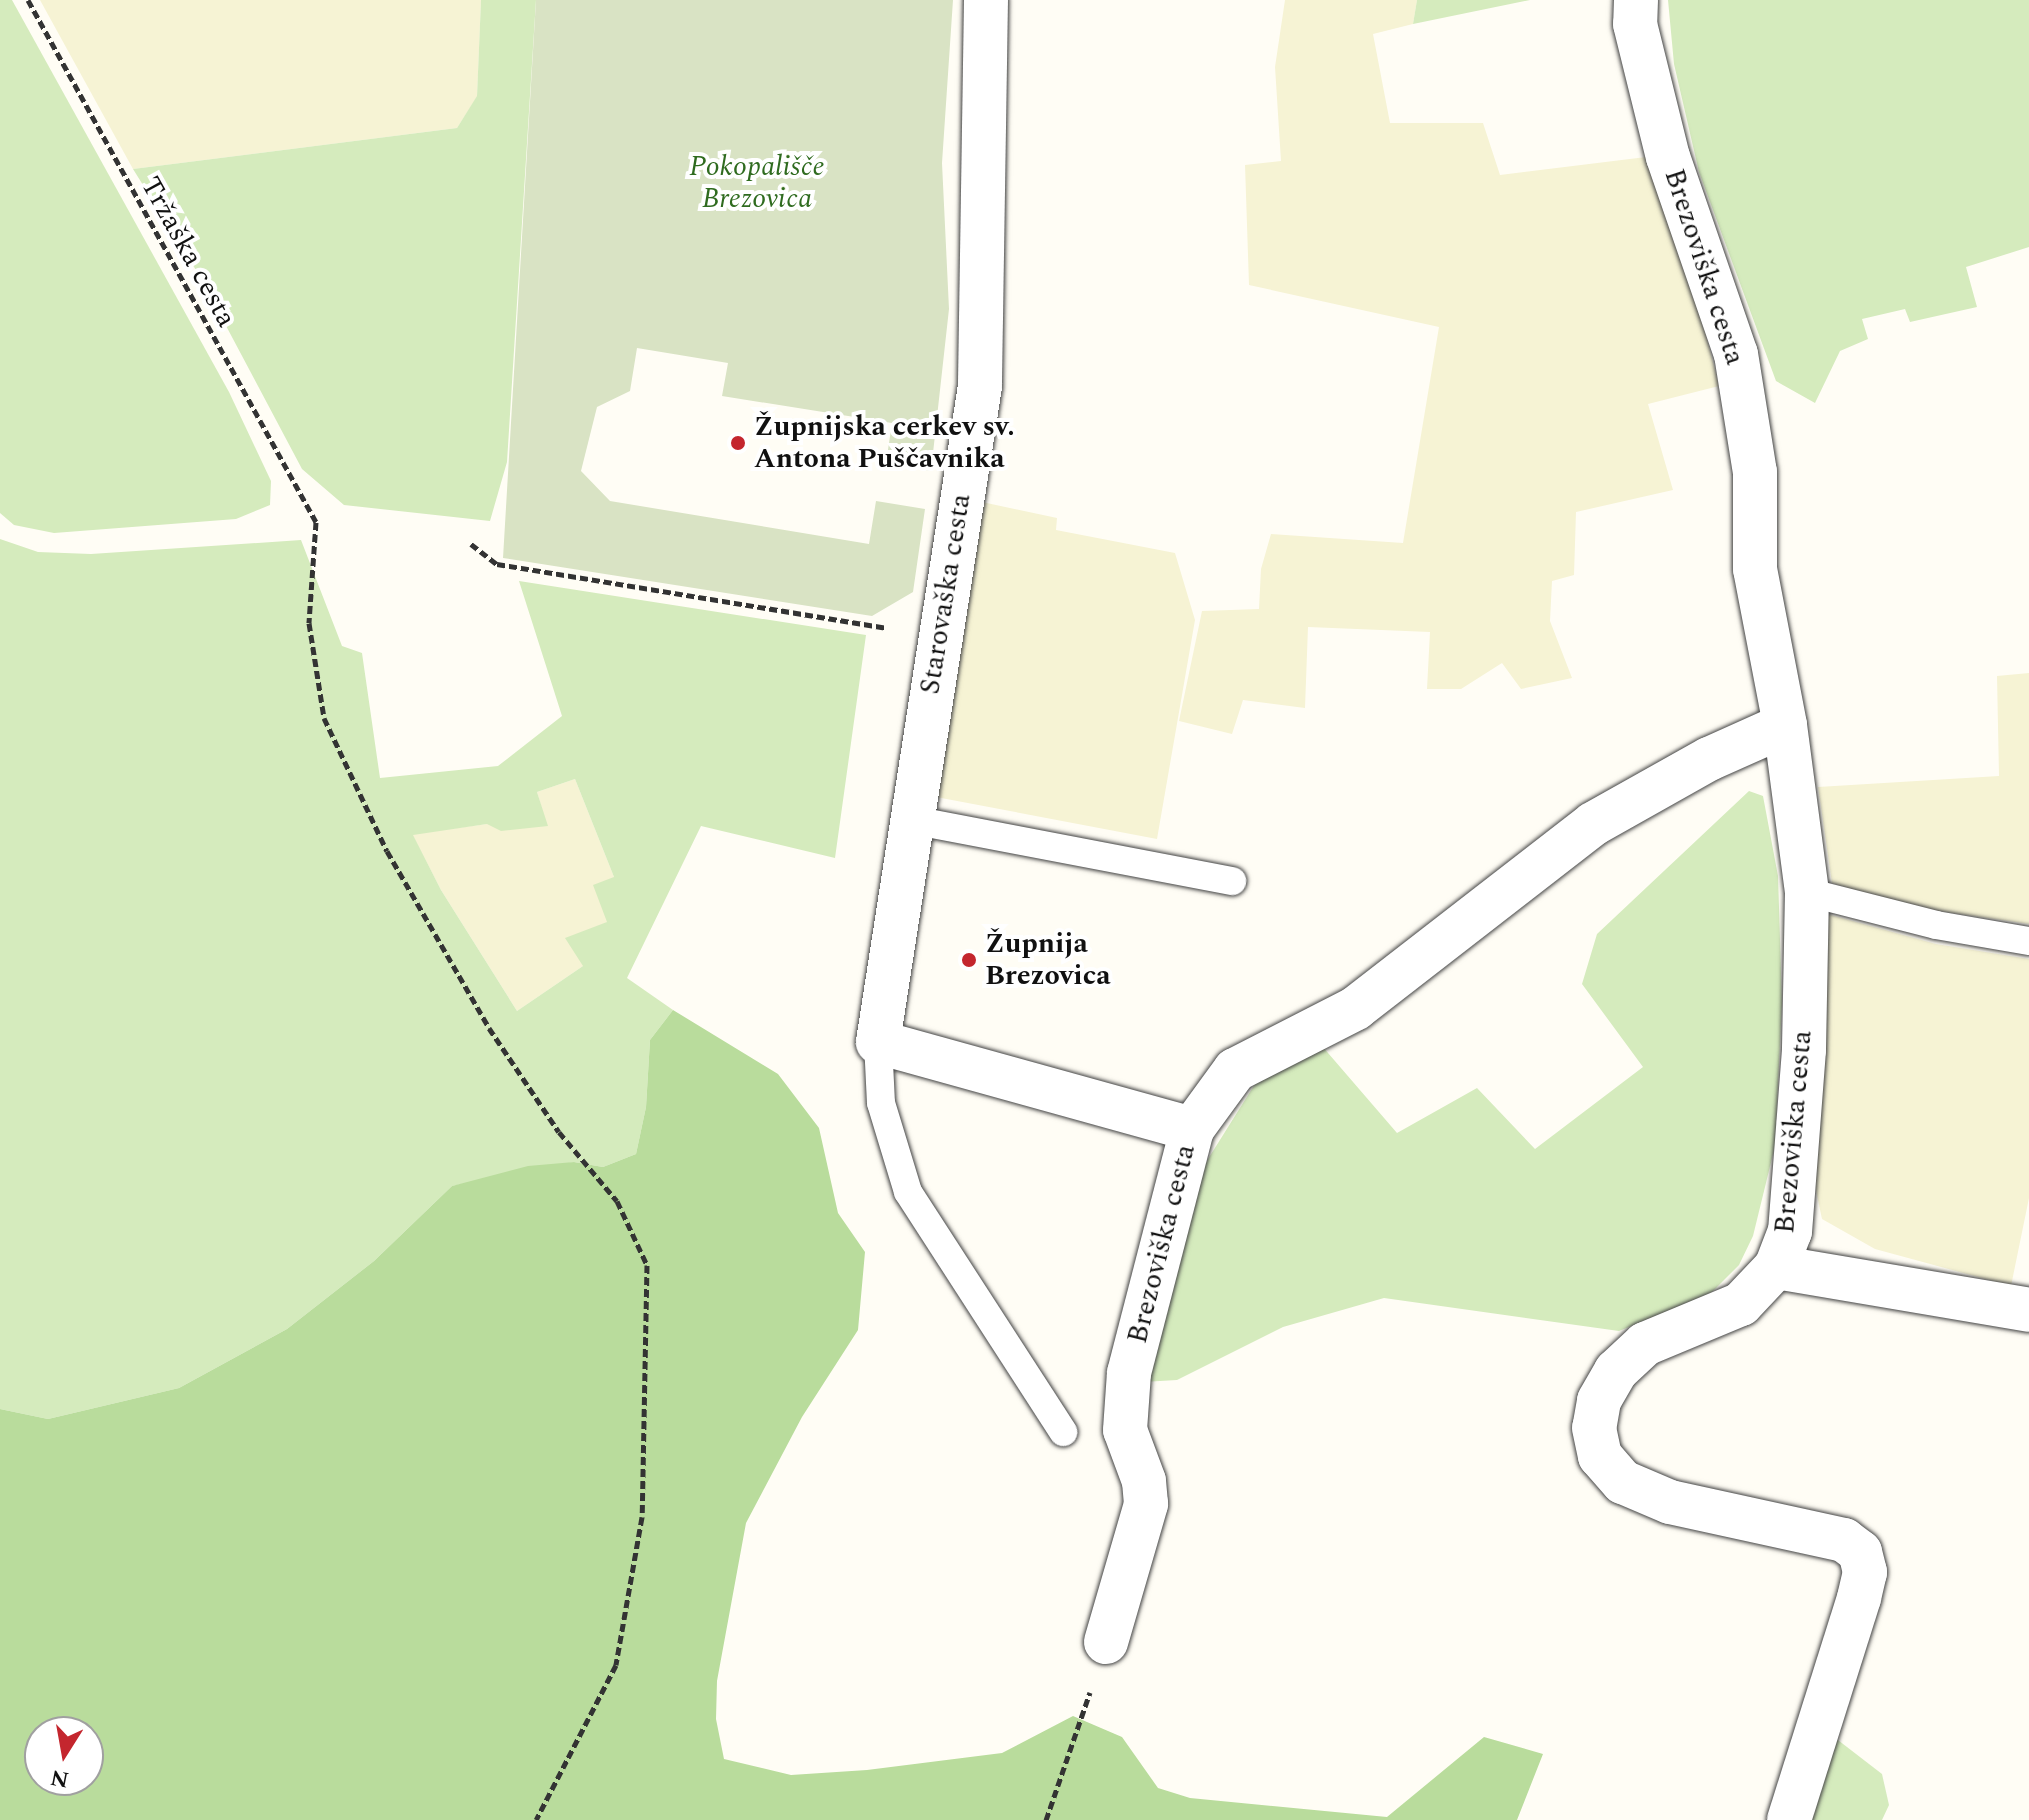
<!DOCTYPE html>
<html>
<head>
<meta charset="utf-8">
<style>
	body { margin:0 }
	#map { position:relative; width:2029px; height:1820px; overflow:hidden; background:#fffdf5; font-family:Spectral,serif }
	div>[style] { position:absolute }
	.farmland>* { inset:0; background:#f6f3d4 }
	.green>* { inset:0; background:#d5ebbd }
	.forest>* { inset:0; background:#b9dc9c }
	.cemetery>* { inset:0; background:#d9e3c4 }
	.path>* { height:5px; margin-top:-2.5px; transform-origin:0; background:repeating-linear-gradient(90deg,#333 0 8px,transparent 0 12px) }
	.roads { filter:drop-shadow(0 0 2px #444) drop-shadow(0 0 2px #444) }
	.lane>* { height:28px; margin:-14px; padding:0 14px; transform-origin:14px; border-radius:14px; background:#fff }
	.street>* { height:44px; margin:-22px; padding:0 22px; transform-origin:22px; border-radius:22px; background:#fff }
	.dots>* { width:22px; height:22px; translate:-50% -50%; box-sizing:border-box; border:4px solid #fff; border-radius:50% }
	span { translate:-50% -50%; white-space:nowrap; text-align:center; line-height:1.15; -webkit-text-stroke:8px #fff; paint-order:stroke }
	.park-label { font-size:28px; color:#2f6b1f; font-style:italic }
	.street-label { font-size:28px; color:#111 }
	.poi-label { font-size:28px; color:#111; font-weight:700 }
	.left { translate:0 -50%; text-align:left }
	.north { position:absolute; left:24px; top:1716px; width:80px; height:80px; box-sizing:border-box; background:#fff; border:2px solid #a0a0a0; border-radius:50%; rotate:191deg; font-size:22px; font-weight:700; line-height:32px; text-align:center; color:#111 }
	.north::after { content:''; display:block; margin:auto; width:28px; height:36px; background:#c4262e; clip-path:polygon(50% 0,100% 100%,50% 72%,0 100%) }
</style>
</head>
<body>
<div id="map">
	<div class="farmland">
		<i style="clip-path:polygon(40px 0,481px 0,477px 97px,457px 128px,133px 169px)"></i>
		<i style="clip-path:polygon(1285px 0,1417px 0,1413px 24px,1373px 34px,1390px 123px,1483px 123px,1500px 175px,1646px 157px,1699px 308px,1719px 386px,1648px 404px,1673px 490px,1576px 512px,1574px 575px,1552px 581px,1550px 621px,1572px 678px,1521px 689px,1502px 663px,1461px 689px,1427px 689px,1430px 632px,1308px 627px,1305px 708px,1243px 700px,1232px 734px,1179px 721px,1202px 611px,1259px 609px,1261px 569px,1271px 534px,1403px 543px,1439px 327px,1249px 285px,1245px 165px,1281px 161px,1275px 67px)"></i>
		<i style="clip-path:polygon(982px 502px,1057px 518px,1056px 530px,1175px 553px,1195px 620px,1157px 839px,936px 797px)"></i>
		<i style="clip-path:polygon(2029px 673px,2029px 924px,1910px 907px,1832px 883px,1818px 787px,1999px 776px,1997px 676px)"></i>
		<i style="clip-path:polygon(575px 779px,614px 877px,607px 922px,583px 966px,517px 1011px,441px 890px,412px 834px,487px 824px,547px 826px,537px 792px)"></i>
		<i style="clip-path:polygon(1827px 914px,1936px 944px,2029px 959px,2029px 1198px,2011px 1286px,1875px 1249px,1822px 1219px,1814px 1181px,1827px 1011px)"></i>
	</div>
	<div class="green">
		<i style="clip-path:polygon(0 0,12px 0,229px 392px,271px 481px,270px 505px,236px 519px,54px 533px,14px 525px,0 513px)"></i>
		<i style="clip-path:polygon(481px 0,536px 0,507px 462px,490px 521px,344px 505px,302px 469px,199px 275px,133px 169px,457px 128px,477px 96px)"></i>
		<i style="clip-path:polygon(1417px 0,1530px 0,1413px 24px)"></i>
		<i style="clip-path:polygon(1668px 0,2029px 0,2029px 247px,1966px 267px,1977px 307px,1910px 322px,1905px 309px,1862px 319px,1868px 339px,1840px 351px,1815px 403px,1776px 381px,1699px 172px,1674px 64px)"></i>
		<i style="clip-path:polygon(evenodd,0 539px,38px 552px,91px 554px,301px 540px,342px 646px,362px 653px,380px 778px,498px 766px,562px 716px,519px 581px,866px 635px,835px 858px,701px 826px,627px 978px,673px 1010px,650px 1040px,646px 1107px,636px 1154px,603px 1167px,574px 1162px,452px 1186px,374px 1261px,287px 1329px,179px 1388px,48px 1419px,0 1409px,0 539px,575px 779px,614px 877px,593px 885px,607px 922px,565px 938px,583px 966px,517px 1011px,441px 890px,413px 835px,487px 824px,501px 831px,548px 826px,537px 792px,575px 779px)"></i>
		<i style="clip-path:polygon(1749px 791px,1763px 796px,1778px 876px,1782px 1003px,1775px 1146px,1753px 1236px,1739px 1265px,1710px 1294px,1619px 1331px,1384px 1298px,1283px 1327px,1177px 1380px,1143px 1382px,1198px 1175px,1260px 1076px,1322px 1046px,1397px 1133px,1477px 1088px,1535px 1149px,1643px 1067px,1582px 984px,1597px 934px)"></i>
		<i style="clip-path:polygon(1834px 1737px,1882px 1774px,1889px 1805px,1882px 1820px,1803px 1820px)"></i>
	</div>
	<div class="forest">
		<i style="clip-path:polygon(evenodd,673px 1010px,778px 1074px,819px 1128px,838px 1213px,865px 1252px,858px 1330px,802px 1417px,746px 1523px,717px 1681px,716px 1719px,724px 1759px,791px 1775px,867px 1770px,1002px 1753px,1073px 1716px,1122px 1737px,1158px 1788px,1190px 1798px,1387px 1817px,1484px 1737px,1543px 1754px,1517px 1820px,0 1820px,0 1409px,48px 1419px,179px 1388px,287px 1329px,374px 1261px,452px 1186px,528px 1166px,574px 1162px,603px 1167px,636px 1154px,646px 1107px,650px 1040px,673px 1010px,40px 1732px,88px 1732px,88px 1780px,40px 1780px,40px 1732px)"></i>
	</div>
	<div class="cemetery">
		<i style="clip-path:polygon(536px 0,953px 0,942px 163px,949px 309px,931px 471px,886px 463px,892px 423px,722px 396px,728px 363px,637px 348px,630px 391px,597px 407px,581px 471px,610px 501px,869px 544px,876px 501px,925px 509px,913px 592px,872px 616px,503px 558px)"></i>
	</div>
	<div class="path">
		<i style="left:28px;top:0;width:596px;rotate:61.11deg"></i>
		<i style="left:316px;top:522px;width:101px;rotate:94deg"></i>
		<i style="left:309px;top:623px;width:96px;rotate:81deg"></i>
		<i style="left:324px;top:718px;width:147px;rotate:64.7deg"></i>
		<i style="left:387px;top:851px;width:204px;rotate:60deg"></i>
		<i style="left:489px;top:1028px;width:125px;rotate:56.1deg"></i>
		<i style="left:559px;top:1132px;width:90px;rotate:50deg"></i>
		<i style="left:617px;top:1201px;width:71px;rotate:64.9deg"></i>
		<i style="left:647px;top:1265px;width:252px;rotate:91.1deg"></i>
		<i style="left:642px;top:1517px;width:150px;rotate:100deg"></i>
		<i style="left:616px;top:1665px;width:174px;rotate:117.3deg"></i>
		<i style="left:471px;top:544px;width:33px;rotate:38deg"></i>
		<i style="left:497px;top:564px;width:394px;rotate:9.3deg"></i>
		<i style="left:1046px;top:1820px;width:135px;rotate:-71deg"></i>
	</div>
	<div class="roads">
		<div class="lane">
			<i style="left:912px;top:820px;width:326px;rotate:10.8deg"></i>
			<i style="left:1807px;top:892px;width:133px;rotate:14.3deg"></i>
			<i style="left:1936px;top:925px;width:94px;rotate:9.8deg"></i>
			<i style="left:878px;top:1042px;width:61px;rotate:87.2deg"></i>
			<i style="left:881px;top:1103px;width:93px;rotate:73.1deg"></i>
			<i style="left:908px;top:1192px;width:286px;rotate:57.1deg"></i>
		</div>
		<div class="street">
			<i style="left:986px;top:0;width:386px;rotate:90.9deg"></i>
			<i style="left:980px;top:386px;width:664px;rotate:98.84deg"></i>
			<i style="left:878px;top:1042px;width:326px;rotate:15.5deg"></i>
			<i style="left:1636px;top:0;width:24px;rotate:92deg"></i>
			<i style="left:1635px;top:24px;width:137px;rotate:76.1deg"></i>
			<i style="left:1668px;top:157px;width:208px;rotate:71deg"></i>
			<i style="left:1736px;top:354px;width:120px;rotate:80.9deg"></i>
			<i style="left:1755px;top:472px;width:97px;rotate:90deg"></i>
			<i style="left:1755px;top:569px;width:159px;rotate:79.1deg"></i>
			<i style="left:1785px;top:725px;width:168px;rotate:82.5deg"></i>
			<i style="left:1807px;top:892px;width:158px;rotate:91.1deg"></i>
			<i style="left:1804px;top:1050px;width:182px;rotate:94.4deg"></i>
			<i style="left:1790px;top:1231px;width:39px;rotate:111deg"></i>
			<i style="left:1776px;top:1267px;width:51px;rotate:133.4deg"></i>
			<i style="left:1741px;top:1304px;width:104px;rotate:157.4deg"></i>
			<i style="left:1645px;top:1344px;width:40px;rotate:137deg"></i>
			<i style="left:1616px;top:1371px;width:34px;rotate:120deg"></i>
			<i style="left:1599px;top:1401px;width:27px;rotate:100deg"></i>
			<i style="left:1594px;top:1428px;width:29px;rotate:78deg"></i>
			<i style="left:1600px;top:1456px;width:35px;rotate:49deg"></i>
			<i style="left:1623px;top:1482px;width:51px;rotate:23.1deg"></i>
			<i style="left:1670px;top:1502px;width:178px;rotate:12.3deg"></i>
			<i style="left:1844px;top:1540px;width:20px;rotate:37deg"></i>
			<i style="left:1860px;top:1552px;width:21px;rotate:76deg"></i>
			<i style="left:1865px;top:1572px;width:27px;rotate:103deg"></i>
			<i style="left:1859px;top:1598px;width:233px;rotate:107.5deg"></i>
			<i style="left:1776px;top:1267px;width:257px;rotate:9.6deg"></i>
			<i style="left:1106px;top:1642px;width:144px;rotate:-73.8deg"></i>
			<i style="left:1146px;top:1504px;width:23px;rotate:-95deg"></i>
			<i style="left:1144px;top:1481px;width:54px;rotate:-110.4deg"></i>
			<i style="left:1125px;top:1430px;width:57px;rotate:-86deg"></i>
			<i style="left:1129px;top:1373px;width:252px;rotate:-75.5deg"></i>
			<i style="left:1192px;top:1129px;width:73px;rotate:-53.9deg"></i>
			<i style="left:1235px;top:1070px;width:136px;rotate:-27.1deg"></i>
			<i style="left:1356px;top:1008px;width:300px;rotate:-37.8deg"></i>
			<i style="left:1593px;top:824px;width:133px;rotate:-29.3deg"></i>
			<i style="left:1709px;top:759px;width:83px;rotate:-24.1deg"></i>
		</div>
	</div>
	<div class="dots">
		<i style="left:738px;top:443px;background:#c4262e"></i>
		<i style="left:969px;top:960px;background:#c4262e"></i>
	</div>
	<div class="park-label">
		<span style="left:757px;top:183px">Pokopališče<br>Brezovica</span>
	</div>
	<div class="street-label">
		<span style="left:188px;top:252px;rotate:61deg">Tržaška cesta</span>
		<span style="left:1704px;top:267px;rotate:72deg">Brezoviška cesta</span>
		<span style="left:946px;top:594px;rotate:-81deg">Starovaška cesta</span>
		<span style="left:1794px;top:1132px;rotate:-85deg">Brezoviška cesta</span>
		<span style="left:1162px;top:1244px;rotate:-76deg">Brezoviška cesta</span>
	</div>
	<div class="poi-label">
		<span class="left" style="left:754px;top:443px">Župnijska cerkev sv.<br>Antona Puščavnika</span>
		<span class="left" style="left:985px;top:960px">Župnija<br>Brezovica</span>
	</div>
	<div class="north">N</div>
</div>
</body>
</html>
